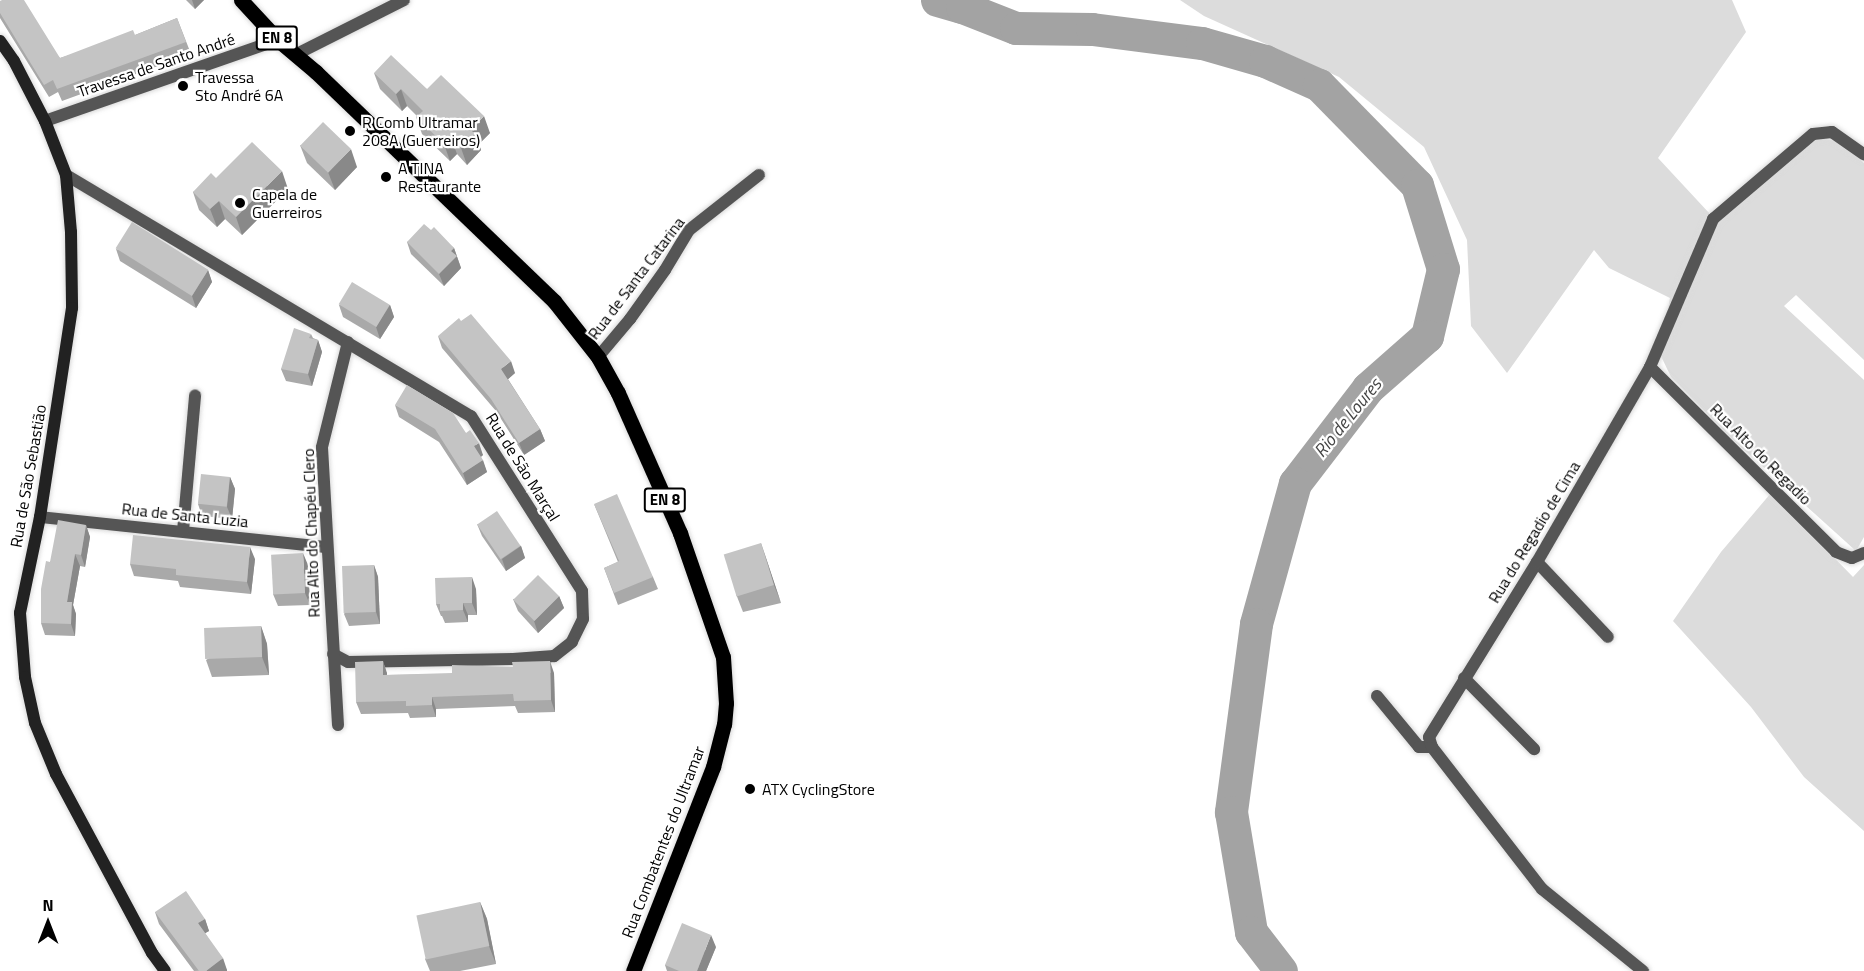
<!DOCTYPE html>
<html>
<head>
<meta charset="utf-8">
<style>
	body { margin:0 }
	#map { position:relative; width:1864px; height:971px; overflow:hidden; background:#fff; font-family:"Titillium Web",sans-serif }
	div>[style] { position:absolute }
	.green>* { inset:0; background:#dcdcdc }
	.river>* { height:33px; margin:-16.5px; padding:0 16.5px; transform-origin:16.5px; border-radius:16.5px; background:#a3a3a3 }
	.roads { filter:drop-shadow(0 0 2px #dbdbdb) drop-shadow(0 0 2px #dbdbdb) }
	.street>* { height:12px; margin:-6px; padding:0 6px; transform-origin:6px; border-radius:6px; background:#555 }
	.secondary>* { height:12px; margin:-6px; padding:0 6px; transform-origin:6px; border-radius:6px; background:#222 }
	.primary>* { height:15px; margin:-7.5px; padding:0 7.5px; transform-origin:7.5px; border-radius:7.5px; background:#000 }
	.wall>* { inset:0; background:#a9a9a9 }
	.shaded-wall>* { inset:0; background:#898989 }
	.building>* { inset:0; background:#c4c4c4; transform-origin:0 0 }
	.dots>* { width:16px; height:16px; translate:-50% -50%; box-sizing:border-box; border:3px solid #fff; border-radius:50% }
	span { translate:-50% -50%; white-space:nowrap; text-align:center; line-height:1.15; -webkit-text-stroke:4.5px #fff; paint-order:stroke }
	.shield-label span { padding:2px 4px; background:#fff; border:2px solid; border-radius:4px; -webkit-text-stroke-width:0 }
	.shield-label { font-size:15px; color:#000; font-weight:700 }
	.street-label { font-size:16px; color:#000 }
	.poi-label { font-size:16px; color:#000 }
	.left { translate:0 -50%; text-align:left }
	.water-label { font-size:18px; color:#444; font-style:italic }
	.north { position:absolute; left:18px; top:893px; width:60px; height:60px; -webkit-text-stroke:4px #fff; paint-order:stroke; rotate:0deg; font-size:16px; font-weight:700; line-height:24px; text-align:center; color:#000 }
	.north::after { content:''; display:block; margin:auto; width:21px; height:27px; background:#000; clip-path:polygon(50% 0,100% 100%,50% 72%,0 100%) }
</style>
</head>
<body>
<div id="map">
	<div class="green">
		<i style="clip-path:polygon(1180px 0,1732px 0,1746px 32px,1658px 158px,1710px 214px,1814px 137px,1841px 142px,1864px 163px,1864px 360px,1796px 295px,1784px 306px,1864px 380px,1864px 537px,1856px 551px,1732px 439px,1671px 377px,1660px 354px,1670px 298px,1609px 268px,1594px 250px,1507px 373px,1471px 326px,1467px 240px,1424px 147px,1339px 77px,1204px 16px)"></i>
		<i style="clip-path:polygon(1771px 493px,1853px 577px,1864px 565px,1864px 831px,1804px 777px,1751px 707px,1673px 621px,1721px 552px)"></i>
	</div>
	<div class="river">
		<i style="left:937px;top:0;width:26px;rotate:16deg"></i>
		<i style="left:962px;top:7px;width:58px;rotate:21.3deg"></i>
		<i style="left:1016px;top:28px;width:76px;rotate:0.8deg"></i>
		<i style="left:1092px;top:29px;width:111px;rotate:7.3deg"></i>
		<i style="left:1202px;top:43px;width:66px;rotate:15.9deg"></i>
		<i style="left:1265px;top:61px;width:59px;rotate:24deg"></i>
		<i style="left:1319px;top:85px;width:140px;rotate:45.6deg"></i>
		<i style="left:1417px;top:185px;width:88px;rotate:72.8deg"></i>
		<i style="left:1443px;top:269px;width:69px;rotate:103.4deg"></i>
		<i style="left:1427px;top:336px;width:79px;rotate:138.6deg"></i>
		<i style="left:1368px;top:388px;width:120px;rotate:127.5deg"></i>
		<i style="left:1295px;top:483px;width:146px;rotate:105.5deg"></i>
		<i style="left:1256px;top:624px;width:190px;rotate:97.6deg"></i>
		<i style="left:1231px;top:812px;width:122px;rotate:80.5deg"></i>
		<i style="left:1251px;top:932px;width:49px;rotate:52.4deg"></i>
	</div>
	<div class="roads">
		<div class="street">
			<i style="left:295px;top:55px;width:122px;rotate:-26.8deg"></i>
			<i style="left:45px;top:121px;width:247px;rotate:-19.2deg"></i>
			<i style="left:66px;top:175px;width:471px;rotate:30.8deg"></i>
			<i style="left:471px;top:416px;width:207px;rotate:57.6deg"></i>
			<i style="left:582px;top:591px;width:28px;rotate:88deg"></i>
			<i style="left:583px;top:619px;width:25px;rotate:116deg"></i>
			<i style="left:572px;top:642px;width:23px;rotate:142deg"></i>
			<i style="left:554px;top:656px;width:41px;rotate:175.8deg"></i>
			<i style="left:513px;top:659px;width:165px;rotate:179deg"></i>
			<i style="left:348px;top:662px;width:17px;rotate:-152deg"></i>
			<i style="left:598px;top:357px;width:50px;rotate:-49.9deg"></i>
			<i style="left:630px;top:319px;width:60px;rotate:-54.5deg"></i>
			<i style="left:665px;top:270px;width:47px;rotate:-59deg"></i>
			<i style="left:689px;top:230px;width:89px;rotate:-38.2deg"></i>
			<i style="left:1650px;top:367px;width:262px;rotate:44.8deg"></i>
			<i style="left:1836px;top:552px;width:17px;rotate:21deg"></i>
			<i style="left:1852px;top:558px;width:13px;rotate:-23deg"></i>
			<i style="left:40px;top:517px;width:288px;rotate:6deg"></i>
			<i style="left:183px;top:531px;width:136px;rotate:-84.9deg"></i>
			<i style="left:1537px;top:562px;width:103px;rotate:46.6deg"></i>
			<i style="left:1464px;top:678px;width:100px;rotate:45.4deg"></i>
			<i style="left:1377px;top:696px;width:66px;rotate:50.5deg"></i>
			<i style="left:1419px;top:747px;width:13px"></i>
			<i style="left:338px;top:725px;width:278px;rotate:-93.3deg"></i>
			<i style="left:322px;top:447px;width:108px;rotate:-76.1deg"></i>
			<i style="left:1643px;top:971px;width:130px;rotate:-140.9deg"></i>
			<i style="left:1542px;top:889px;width:180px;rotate:-127.8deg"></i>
			<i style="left:1432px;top:747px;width:10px;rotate:-107deg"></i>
			<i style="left:1429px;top:737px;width:206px;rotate:-58.3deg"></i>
			<i style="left:1537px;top:562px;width:225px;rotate:-59.9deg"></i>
			<i style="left:1650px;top:367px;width:161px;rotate:-66.9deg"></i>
			<i style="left:1713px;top:219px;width:131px;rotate:-40.4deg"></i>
			<i style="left:1813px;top:134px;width:19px;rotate:-6deg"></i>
			<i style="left:1832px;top:132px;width:39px;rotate:35deg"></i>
		</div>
		<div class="secondary">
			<i style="left:0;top:41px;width:24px;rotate:55deg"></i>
			<i style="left:14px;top:61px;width:68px;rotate:62.7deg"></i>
			<i style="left:45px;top:121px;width:58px;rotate:68.7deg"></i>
			<i style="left:66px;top:175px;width:57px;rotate:85deg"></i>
			<i style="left:71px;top:232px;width:76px;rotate:89.2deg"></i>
			<i style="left:72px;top:308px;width:211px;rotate:98.7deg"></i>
			<i style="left:40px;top:517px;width:98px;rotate:101.8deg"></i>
			<i style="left:20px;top:613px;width:64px;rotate:85.5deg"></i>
			<i style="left:25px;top:677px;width:47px;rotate:77.7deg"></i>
			<i style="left:35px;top:723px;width:55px;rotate:67.6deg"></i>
			<i style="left:56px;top:774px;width:203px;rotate:61.8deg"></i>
			<i style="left:152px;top:953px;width:22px;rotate:54deg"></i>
		</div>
		<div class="primary">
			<i style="left:241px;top:0;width:54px;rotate:47.2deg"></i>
			<i style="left:278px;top:40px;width:50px;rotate:40.1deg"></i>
			<i style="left:316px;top:72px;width:330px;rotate:43.9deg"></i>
			<i style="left:554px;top:301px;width:71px;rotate:51.8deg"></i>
			<i style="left:598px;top:357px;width:41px;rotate:60.9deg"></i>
			<i style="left:618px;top:393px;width:153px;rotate:66.1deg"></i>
			<i style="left:680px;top:533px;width:131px;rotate:70.9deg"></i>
			<i style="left:723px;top:657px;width:46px;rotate:86.3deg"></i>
			<i style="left:726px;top:703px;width:21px;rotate:95deg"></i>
			<i style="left:724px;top:724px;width:44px;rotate:104.3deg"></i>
			<i style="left:713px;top:767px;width:219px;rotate:111.4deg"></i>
		</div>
	</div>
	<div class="wall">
		<i style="clip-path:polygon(186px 0,204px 0,195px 9px)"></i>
		<i style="clip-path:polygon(0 1px,60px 58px,135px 35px,177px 18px,191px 54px,62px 101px,58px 92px,49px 97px,0 18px)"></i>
		<i style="clip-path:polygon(374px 73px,427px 89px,490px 133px,479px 144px,481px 150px,467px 165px,457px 154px,450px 161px,422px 134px,416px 117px,417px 116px,407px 106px,402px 111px,380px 89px)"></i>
		<i style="clip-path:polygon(300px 145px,357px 167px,335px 190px,307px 163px)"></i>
		<i style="clip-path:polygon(216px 178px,288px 189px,242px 235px,225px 219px,217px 227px,199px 210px,193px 192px)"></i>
		<i style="clip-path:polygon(431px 230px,454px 248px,461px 268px,444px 286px,411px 254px,407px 242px)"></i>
		<i style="clip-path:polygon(116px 249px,208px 270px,212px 282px,196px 308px,120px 261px)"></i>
		<i style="clip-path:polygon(339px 305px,390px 305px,394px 317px,380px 339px,343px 317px)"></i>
		<i style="clip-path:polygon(311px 334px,313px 338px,318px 340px,322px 352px,312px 386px,286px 381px,281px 369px)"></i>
		<i style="clip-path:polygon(438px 336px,515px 373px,508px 379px,540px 429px,545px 441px,524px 455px,496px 411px,442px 348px)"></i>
		<i style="clip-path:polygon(395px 405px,466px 433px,483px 455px,481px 457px,487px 472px,467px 485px,439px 442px,399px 417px)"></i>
		<i style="clip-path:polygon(230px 477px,235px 489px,232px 519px,202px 516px,198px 504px)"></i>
		<i style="clip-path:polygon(594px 504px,653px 577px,658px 589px,618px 605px,604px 568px,618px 562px)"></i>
		<i style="clip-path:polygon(477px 524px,521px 546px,525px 558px,506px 571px,482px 536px)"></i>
		<i style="clip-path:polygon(86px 525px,90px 537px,85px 567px,80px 566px,73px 605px,76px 614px,75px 636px,45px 635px,41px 623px,50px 562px)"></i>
		<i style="clip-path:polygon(761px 543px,781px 603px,743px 612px,736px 594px)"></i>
		<i style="clip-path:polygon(255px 559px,251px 594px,180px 587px,178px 581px,134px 576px,130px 564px)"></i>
		<i style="clip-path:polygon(308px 565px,310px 605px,278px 606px,273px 594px)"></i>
		<i style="clip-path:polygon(374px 565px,378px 577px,380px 624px,349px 626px,344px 614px)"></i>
		<i style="clip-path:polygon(476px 589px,477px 615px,468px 615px,468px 622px,445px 623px,442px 616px,441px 616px,436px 604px)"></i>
		<i style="clip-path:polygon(559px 596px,564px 608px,538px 633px,518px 611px,513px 599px)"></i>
		<i style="clip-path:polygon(261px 626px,267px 644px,269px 675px,212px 677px,206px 660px)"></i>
		<i style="clip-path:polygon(383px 661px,387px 675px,554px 673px,555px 712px,518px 713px,515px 706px,436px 709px,436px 717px,410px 718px,408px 713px,361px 714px,356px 702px)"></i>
		<i style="clip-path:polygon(480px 902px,487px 919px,496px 964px,460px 971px,430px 971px,425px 959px)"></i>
		<i style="clip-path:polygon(155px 912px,205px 919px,209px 931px,205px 933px,227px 970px,194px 971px,159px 924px)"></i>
		<i style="clip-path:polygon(716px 947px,706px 971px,667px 971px,665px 965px)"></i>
	</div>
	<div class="shaded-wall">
		<i style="clip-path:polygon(192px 0,204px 0,195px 9px)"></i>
		<i style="clip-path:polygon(401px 89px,407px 106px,402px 111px,396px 94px)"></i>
		<i style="clip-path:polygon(484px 116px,490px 133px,479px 144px,481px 150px,467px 165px,461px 148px,471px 130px)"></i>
		<i style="clip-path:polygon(451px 138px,457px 154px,450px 161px,444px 144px)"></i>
		<i style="clip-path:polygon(351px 149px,357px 167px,335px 190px,328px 172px)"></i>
		<i style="clip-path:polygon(282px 171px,288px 189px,242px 235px,236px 217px)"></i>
		<i style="clip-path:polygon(219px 201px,225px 219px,217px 227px,210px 209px)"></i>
		<i style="clip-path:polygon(454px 248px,461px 268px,444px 286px,439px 274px,451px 251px)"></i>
		<i style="clip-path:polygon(208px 270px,212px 282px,196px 308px,192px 296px)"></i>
		<i style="clip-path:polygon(390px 305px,394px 317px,380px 339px,376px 327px)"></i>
		<i style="clip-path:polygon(318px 340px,322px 352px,312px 386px,308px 374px)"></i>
		<i style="clip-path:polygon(511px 361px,515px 373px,506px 381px,501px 369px)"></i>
		<i style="clip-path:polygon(540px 429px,545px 441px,524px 455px,519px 443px)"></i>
		<i style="clip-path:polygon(479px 443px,483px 455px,479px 458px,474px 446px)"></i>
		<i style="clip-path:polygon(483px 460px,487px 472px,467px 485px,463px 473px)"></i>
		<i style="clip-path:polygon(230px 477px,235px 489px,232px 519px,227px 507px)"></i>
		<i style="clip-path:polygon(86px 525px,90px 537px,85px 567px,81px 555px)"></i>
		<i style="clip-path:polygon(761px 543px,781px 603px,774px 585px)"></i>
		<i style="clip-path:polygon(521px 546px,525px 558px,506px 571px,502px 559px)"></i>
		<i style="clip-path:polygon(250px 547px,255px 559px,251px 594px,247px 582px)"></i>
		<i style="clip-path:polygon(303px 553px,308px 565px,310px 605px,305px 593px)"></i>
		<i style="clip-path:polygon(75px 554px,80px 566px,73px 605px,76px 614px,75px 636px,71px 624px,67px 602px)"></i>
		<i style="clip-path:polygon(374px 565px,378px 577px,380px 624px,376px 612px)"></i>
		<i style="clip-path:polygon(472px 577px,476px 589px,477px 615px,472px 603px)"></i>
		<i style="clip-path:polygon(559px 596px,564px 608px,538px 633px,534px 621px)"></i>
		<i style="clip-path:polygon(463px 603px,468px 615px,468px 622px,463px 610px)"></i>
		<i style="clip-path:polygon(261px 626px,267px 644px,269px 675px,262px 657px)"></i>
		<i style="clip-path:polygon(383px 661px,387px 673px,387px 687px,383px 675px)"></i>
		<i style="clip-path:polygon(550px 661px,554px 673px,555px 712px,551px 700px)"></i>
		<i style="clip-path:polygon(432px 697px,436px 709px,436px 717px,432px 705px)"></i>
		<i style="clip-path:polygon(480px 902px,487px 919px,496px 964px,489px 946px)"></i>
		<i style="clip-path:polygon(205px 919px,209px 931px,202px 935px,198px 923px)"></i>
		<i style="clip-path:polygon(711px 935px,716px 947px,706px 971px,697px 971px)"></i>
		<i style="clip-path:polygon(223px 958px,227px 970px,227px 971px,206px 971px)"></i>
	</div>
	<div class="building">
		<i style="clip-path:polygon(2px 0,24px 0,60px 58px,133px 30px,135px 35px,177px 18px,186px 42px,57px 89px,53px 80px,44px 85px,0 13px,0 1px)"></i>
		<i style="clip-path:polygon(391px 55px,427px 89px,441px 75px,484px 116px,471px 130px,475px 134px,461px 148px,451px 138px,444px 144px,416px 117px,423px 111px,401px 89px,396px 94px,374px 73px)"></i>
		<i style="left:323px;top:122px;width:39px;height:33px;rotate:44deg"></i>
		<i style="clip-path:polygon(252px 142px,282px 171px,236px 217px,219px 201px,210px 209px,193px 192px,211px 173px,216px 178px)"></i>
		<i style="left:132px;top:222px;width:90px;height:31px;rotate:32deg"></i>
		<i style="clip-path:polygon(424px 224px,431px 230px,434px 227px,454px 248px,451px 251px,457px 256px,439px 274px,407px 242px)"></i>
		<i style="left:352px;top:282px;width:44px;height:26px;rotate:31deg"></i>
		<i style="clip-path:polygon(471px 314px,511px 361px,501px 369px,540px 429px,519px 443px,491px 399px,438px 336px,459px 318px,461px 321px)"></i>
		<i style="clip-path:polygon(294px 328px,311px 334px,309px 338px,318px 340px,308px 374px,281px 369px)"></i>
		<i style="clip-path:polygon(407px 385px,453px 413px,466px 433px,470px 430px,479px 443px,474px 446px,483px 460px,463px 473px,435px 429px,395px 405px)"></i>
		<i style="left:201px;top:474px;width:29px;height:30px;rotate:6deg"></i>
		<i style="clip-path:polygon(617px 494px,653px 577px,614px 593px,604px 568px,619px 561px,594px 504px)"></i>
		<i style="left:497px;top:511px;width:42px;height:24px;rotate:56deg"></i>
		<i style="clip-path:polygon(58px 520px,86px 525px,81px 555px,75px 554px,67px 602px,72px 602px,71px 624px,41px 623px,41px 589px,46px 561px,50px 562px)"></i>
		<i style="clip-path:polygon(133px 535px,250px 547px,247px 582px,176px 575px,176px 569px,130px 564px)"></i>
		<i style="left:761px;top:543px;width:44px;height:39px;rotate:73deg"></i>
		<i style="left:303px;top:553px;width:40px;height:32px;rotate:87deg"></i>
		<i style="left:374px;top:565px;width:47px;height:32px;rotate:88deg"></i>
		<i style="left:538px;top:575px;width:30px;height:35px;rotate:45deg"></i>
		<i style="clip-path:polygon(472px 577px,472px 603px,463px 603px,463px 610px,440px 611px,440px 604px,436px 604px,435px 578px)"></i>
		<i style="left:261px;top:626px;width:31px;height:57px;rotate:88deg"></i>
		<i style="clip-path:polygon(383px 661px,383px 675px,452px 673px,452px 665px,513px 667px,512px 662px,550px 661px,551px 700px,514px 701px,513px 694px,432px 697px,432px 705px,406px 706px,406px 701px,356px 702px,355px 662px)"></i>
		<i style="clip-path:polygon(186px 891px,205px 919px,198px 923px,223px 958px,206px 971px,199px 971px,155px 912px)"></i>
		<i style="left:480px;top:902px;width:45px;height:65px;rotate:78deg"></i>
		<i style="clip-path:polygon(682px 923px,711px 935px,697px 971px,679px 971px,665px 965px)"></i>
	</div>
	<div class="dots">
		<i style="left:183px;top:86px;background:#000"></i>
		<i style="left:350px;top:131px;background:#000"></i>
		<i style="left:386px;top:177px;background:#000"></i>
		<i style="left:240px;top:203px;background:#000"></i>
		<i style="left:750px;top:789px;background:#000"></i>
	</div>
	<div class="shield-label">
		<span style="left:277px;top:38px">EN 8</span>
		<span style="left:665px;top:500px">EN 8</span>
	</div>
	<div class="street-label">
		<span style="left:156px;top:65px;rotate:-19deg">Travessa de Santo André</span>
		<span style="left:636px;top:278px;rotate:-53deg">Rua de Santa Catarina</span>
		<span style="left:1761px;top:454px;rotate:45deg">Rua Alto do Regadio</span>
		<span style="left:523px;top:467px;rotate:58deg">Rua de São Marçal</span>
		<span style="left:28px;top:476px;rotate:-80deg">Rua de São Sebastião</span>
		<span style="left:185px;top:515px;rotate:6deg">Rua de Santa Luzia</span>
		<span style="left:1534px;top:532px;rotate:-59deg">Rua do Regadio de Cima</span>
		<span style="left:311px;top:533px;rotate:-92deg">Rua Alto do Chapéu Clero</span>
		<span style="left:663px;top:842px;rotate:-69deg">Rua Combatentes do Ultramar</span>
	</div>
	<div class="poi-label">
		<span class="left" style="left:195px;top:86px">Travessa<br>Sto André 6A</span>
		<span class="left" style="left:362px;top:131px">R Comb Ultramar<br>208A (Guerreiros)</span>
		<span class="left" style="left:398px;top:177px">A TINA<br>Restaurante</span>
		<span class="left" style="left:252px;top:203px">Capela de<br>Guerreiros</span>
		<span class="left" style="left:762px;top:789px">ATX CyclingStore</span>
	</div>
	<div class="water-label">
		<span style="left:1348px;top:418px;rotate:-51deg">Rio de Loures</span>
	</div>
	<div class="north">N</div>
</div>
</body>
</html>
